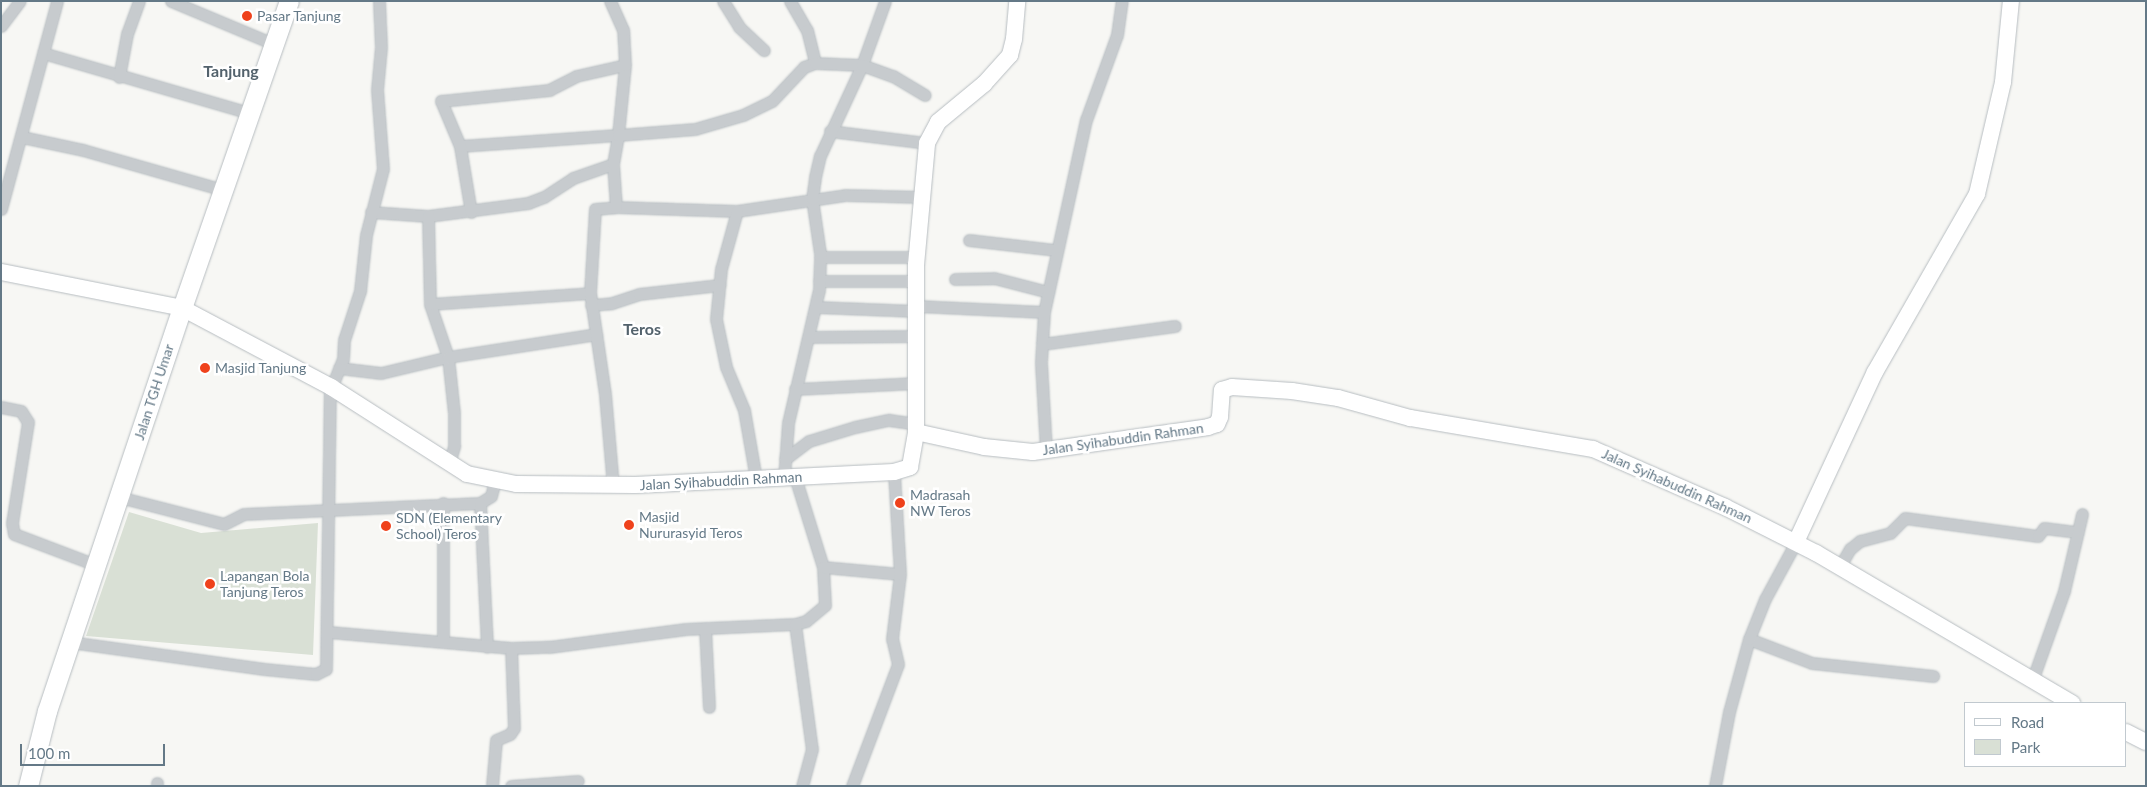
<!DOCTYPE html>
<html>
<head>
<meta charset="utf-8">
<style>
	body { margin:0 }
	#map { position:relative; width:2147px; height:787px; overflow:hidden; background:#f7f7f4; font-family:Lato,sans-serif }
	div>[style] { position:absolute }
	.green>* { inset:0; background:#d9e0d5 }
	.roads { filter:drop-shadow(0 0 1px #b7bdc1) drop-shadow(0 0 1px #b7bdc1) }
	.street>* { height:11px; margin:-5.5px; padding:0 5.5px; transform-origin:5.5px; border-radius:5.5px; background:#c7cbce }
	.secondary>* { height:16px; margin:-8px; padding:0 8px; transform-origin:8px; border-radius:8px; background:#fff }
	.primary>* { height:19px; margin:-9.5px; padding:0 9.5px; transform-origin:9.5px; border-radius:9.5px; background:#fff }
	.dots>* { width:14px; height:14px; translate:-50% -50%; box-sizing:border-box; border:2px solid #fff; border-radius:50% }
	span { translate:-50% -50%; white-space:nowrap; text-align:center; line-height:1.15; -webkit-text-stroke:5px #fff; paint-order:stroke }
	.poi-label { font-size:14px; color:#647987 }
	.left { translate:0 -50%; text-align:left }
	.street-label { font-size:14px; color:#647987 }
	.quarter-label { font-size:16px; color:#53626c; font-weight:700 }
	.frame { position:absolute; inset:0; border:2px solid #647987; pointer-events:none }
	.legend { position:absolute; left:1964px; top:702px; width:162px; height:65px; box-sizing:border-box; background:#fff; border:1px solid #c1c9cf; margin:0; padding:6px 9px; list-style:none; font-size:15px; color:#647987 }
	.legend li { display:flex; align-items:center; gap:10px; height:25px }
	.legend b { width:25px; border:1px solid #c1c9cf }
	.scale { position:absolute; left:20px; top:744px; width:145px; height:22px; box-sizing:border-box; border:2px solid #647987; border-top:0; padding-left:6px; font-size:15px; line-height:18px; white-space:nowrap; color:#647987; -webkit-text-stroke:4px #fff; paint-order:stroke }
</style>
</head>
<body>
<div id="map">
	<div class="green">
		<i style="clip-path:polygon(129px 512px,201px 533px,318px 523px,313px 655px,86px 636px)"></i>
	</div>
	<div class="roads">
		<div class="street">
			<i style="left:171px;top:1px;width:112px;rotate:22.7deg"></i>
			<i style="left:723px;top:1px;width:31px;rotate:58deg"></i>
			<i style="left:739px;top:27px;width:34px;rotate:43deg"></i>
			<i style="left:790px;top:1px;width:34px;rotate:60deg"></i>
			<i style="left:807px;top:30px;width:34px;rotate:76deg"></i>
			<i style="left:1px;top:26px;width:31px;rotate:-53deg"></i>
			<i style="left:43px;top:53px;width:216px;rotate:16.2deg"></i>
			<i style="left:119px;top:77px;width:44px;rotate:-79.5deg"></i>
			<i style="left:127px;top:34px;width:35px;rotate:-70deg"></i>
			<i style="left:830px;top:131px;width:98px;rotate:7.1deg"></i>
			<i style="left:22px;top:137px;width:62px;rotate:12deg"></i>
			<i style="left:83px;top:150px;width:146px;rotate:15.9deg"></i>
			<i style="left:460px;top:146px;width:158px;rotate:-4deg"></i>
			<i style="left:618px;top:135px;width:70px;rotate:-84.3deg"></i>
			<i style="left:616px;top:207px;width:121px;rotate:1.9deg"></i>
			<i style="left:737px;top:211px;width:109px;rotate:-8.4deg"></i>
			<i style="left:845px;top:195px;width:76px;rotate:1.5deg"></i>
			<i style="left:1px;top:209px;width:215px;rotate:-74.9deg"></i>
			<i style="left:737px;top:211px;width:60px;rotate:105.4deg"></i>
			<i style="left:721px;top:269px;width:50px;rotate:95.7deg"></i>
			<i style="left:716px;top:319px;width:49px;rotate:78.2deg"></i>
			<i style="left:726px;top:367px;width:47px;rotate:67.3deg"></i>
			<i style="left:744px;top:410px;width:70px;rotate:80.1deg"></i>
			<i style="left:371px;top:212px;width:57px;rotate:4deg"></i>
			<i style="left:428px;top:216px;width:101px;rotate:-7.4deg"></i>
			<i style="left:528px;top:203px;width:17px;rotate:-21deg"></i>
			<i style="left:544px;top:197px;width:35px;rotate:-33deg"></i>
			<i style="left:573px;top:178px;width:42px;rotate:-19.3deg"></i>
			<i style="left:471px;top:212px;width:67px;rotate:-99.5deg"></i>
			<i style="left:460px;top:146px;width:49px;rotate:-112.9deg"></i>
			<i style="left:441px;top:101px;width:109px;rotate:-5.8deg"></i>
			<i style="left:549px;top:90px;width:30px;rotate:-27deg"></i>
			<i style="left:576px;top:76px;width:50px;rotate:-12.7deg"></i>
			<i style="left:625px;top:65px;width:35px;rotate:-93deg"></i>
			<i style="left:623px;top:30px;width:32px;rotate:-114deg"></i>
			<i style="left:969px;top:240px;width:88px;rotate:6.6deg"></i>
			<i style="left:820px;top:257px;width:97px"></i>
			<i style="left:955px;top:279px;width:39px;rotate:-1deg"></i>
			<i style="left:994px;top:278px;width:56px;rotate:14.5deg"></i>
			<i style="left:819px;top:281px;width:97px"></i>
			<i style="left:430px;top:304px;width:160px;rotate:-3.9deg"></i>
			<i style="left:591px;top:305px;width:21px;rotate:-5deg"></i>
			<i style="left:612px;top:303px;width:28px;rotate:-18deg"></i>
			<i style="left:639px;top:294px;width:81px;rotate:-6.4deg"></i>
			<i style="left:917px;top:306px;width:127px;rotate:2.7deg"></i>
			<i style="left:816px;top:307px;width:101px;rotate:2.3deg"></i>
			<i style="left:809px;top:337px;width:108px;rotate:-0.5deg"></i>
			<i style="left:1042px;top:344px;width:134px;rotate:-7.7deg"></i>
			<i style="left:339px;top:368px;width:42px;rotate:6.8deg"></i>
			<i style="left:381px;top:373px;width:69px;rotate:-13.4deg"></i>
			<i style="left:448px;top:357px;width:56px;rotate:-108.8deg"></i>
			<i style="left:430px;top:304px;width:88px;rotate:-91.3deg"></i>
			<i style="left:795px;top:389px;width:122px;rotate:-2.8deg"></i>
			<i style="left:1px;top:407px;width:20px;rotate:11deg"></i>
			<i style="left:21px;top:411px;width:13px;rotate:58deg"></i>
			<i style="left:28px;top:422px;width:102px;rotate:99deg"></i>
			<i style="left:12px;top:523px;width:11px;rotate:80deg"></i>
			<i style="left:14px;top:534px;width:88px;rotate:20.7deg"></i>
			<i style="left:1046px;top:450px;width:88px;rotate:-93.3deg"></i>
			<i style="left:1041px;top:362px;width:50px;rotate:-86.6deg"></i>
			<i style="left:1044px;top:312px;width:197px;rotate:-77.7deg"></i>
			<i style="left:1086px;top:120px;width:90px;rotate:-70deg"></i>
			<i style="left:1117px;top:35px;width:34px;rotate:-82deg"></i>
			<i style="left:785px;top:459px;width:30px;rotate:-37deg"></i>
			<i style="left:809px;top:441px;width:48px;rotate:-16.9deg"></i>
			<i style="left:855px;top:427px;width:35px;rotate:-12deg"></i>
			<i style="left:889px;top:420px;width:27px;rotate:8deg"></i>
			<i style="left:449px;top:464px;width:19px;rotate:-74deg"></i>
			<i style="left:454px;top:446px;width:33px;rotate:-90deg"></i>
			<i style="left:454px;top:413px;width:56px;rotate:-96.1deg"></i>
			<i style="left:448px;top:357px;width:150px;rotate:-8.8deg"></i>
			<i style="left:795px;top:477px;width:94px;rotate:72.7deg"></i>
			<i style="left:784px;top:478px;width:55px;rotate:-85.8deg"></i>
			<i style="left:788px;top:423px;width:137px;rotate:-76.9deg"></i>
			<i style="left:819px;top:290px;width:37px;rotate:-88deg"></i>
			<i style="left:820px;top:253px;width:55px;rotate:-98.4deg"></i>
			<i style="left:812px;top:199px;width:22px;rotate:-82deg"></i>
			<i style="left:815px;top:177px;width:22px;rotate:-77deg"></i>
			<i style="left:820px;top:156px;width:100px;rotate:-65.2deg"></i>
			<i style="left:862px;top:65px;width:68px;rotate:-70.2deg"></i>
			<i style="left:613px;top:486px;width:92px;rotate:-95deg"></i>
			<i style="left:605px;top:394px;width:102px;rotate:-98.4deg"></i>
			<i style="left:590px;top:293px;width:84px;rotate:-86.6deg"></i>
			<i style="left:595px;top:209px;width:21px;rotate:-5deg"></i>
			<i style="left:616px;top:207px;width:43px;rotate:-94deg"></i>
			<i style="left:613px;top:164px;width:29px;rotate:-80deg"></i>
			<i style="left:618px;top:135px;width:77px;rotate:-4.5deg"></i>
			<i style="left:695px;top:129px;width:50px;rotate:-16.3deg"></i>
			<i style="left:743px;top:115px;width:32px;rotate:-26deg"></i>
			<i style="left:772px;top:101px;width:47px;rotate:-46.7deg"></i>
			<i style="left:804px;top:67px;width:12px;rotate:-20deg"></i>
			<i style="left:815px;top:63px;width:47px;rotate:2.4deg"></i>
			<i style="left:862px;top:65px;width:33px;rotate:20deg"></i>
			<i style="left:893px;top:76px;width:37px;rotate:31deg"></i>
			<i style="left:119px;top:497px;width:108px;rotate:14.4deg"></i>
			<i style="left:224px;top:524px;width:22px;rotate:-27deg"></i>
			<i style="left:244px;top:514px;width:236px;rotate:-2.7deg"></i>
			<i style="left:480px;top:503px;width:13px;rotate:-32deg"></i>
			<i style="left:491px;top:496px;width:16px;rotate:-75deg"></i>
			<i style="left:480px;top:503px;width:144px;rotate:87.2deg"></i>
			<i style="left:1840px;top:566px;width:20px;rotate:-60deg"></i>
			<i style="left:1850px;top:549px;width:13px;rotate:-39deg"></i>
			<i style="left:1860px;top:541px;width:31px;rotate:-15deg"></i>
			<i style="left:1890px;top:533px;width:21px;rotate:-45deg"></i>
			<i style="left:1905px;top:518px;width:134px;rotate:7.7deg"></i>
			<i style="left:2038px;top:536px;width:10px;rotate:-53deg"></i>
			<i style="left:2044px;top:528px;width:34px;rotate:7deg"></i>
			<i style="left:795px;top:624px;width:126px;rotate:82.3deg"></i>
			<i style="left:812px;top:749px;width:38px;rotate:105deg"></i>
			<i style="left:705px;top:628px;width:79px;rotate:87.1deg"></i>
			<i style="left:329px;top:632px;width:183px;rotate:5deg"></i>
			<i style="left:511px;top:648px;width:38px;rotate:-2deg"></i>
			<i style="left:549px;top:647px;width:138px;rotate:-7.5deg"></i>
			<i style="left:686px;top:629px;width:109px;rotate:-2.6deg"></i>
			<i style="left:795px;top:624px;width:11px;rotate:-15deg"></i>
			<i style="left:806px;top:621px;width:25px;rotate:-40deg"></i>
			<i style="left:825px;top:605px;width:38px;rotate:-93deg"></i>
			<i style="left:823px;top:567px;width:77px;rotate:5.2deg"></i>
			<i style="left:1749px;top:639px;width:67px;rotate:20.9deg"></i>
			<i style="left:1812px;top:663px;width:122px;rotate:6.1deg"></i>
			<i style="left:70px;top:642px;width:196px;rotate:7.9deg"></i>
			<i style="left:264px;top:669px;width:52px;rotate:5.5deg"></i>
			<i style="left:316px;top:674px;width:11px;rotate:-27deg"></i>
			<i style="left:326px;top:669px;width:278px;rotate:-89.2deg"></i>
			<i style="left:330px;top:391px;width:35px;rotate:-68deg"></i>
			<i style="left:343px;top:359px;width:19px;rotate:-87deg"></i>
			<i style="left:344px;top:340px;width:52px;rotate:-71.9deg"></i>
			<i style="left:360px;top:291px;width:56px;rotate:-83.9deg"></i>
			<i style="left:366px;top:235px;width:68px;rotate:-75.6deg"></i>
			<i style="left:383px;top:169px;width:79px;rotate:-94.3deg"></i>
			<i style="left:377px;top:90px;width:43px;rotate:-84.7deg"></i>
			<i style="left:381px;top:47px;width:46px;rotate:-92.5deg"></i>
			<i style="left:443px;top:642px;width:139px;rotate:-90deg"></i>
			<i style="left:2032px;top:681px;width:96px;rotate:-70.4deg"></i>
			<i style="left:2064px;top:591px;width:79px;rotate:-76.8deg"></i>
			<i style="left:157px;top:786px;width:3px;rotate:-90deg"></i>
			<i style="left:492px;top:786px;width:46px;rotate:-85deg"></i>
			<i style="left:496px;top:740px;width:15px;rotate:-23deg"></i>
			<i style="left:510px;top:734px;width:7px;rotate:-56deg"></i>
			<i style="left:514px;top:728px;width:80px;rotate:-92.1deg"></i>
			<i style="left:511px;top:786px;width:67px;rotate:-4.3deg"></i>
			<i style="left:852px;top:786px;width:130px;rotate:-69.3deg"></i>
			<i style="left:898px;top:664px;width:26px;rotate:-103deg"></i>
			<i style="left:892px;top:639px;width:65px;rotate:-83deg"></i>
			<i style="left:900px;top:574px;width:102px;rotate:-93.4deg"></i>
			<i style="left:1715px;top:786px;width:75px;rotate:-79.3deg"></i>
			<i style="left:1729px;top:712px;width:76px;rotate:-74.7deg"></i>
			<i style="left:1749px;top:639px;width:43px;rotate:-68.2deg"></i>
			<i style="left:1765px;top:599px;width:65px;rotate:-61.5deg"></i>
		</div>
		<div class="secondary">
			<i style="left:1px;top:272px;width:185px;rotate:11.2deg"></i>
			<i style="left:182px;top:308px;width:169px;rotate:27.9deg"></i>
			<i style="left:331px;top:387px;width:161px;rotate:32.6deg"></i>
			<i style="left:467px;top:474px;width:50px;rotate:11.5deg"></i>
			<i style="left:516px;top:484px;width:119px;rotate:0.5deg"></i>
			<i style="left:635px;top:485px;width:259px;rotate:-2.9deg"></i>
			<i style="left:894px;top:472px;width:17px;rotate:-17deg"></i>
			<i style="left:910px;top:467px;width:36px;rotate:-80deg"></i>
			<i style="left:916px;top:432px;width:70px;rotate:12.4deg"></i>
			<i style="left:984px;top:447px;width:49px;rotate:5.8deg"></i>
			<i style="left:1033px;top:452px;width:177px;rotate:-8.1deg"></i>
			<i style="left:1208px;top:427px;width:9px;rotate:-18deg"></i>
			<i style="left:1217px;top:424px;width:8px;rotate:-67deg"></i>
			<i style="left:1220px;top:417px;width:27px;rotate:-86deg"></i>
			<i style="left:1222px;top:390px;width:10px;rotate:-17deg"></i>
			<i style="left:1232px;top:387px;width:60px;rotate:3.8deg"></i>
			<i style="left:1292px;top:391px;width:47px;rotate:8.7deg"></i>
			<i style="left:1338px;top:398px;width:75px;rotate:15.5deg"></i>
			<i style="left:1410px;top:418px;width:186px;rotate:9.6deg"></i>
			<i style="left:1593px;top:449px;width:144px;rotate:23.7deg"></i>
			<i style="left:1725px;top:507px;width:102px;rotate:26.8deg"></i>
			<i style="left:1816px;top:553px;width:297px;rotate:30.4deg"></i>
			<i style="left:916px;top:432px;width:167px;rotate:-90deg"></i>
			<i style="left:916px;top:265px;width:122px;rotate:-84.8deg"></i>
			<i style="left:927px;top:143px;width:24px;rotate:-62deg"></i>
			<i style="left:938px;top:122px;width:60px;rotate:-39.6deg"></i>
			<i style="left:984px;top:84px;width:39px;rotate:-48deg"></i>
			<i style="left:1010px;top:55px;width:16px;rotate:-76deg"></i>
			<i style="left:1014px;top:39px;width:38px;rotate:-85deg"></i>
			<i style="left:1796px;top:542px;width:187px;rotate:-65.1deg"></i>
			<i style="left:1875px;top:372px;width:205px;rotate:-60.2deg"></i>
			<i style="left:1977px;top:194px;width:115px;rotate:-76.9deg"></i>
			<i style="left:2003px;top:82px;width:81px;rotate:-84.4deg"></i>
			<i style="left:2126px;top:732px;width:22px;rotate:27deg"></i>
		</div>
		<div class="primary">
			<i style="left:28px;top:786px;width:77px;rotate:-75.8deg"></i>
			<i style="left:47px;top:711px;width:425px;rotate:-71.5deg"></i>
			<i style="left:182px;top:308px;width:325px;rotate:-70.8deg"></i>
		</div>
	</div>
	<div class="dots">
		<i style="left:247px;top:16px;background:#ef421c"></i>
		<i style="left:205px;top:368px;background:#ef421c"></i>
		<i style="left:900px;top:503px;background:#ef421c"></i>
		<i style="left:629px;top:525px;background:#ef421c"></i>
		<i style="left:386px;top:526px;background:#ef421c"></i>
		<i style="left:210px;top:584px;background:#ef421c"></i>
	</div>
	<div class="poi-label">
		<span class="left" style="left:257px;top:16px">Pasar Tanjung</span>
		<span class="left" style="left:215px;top:368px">Masjid Tanjung</span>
		<span class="left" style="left:910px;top:503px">Madrasah<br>NW Teros</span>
		<span class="left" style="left:639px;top:525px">Masjid<br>Nururasyid Teros</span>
		<span class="left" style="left:396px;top:526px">SDN (Elementary<br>School) Teros</span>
		<span class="left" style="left:220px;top:584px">Lapangan Bola<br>Tanjung Teros</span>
	</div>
	<div class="street-label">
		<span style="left:154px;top:392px;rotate:-72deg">Jalan TGH Umar</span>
		<span style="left:1123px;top:439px;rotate:-8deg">Jalan Syihabuddin Rahman</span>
		<span style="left:721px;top:481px;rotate:-3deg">Jalan Syihabuddin Rahman</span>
		<span style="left:1677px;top:486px;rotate:24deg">Jalan Syihabuddin Rahman</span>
	</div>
	<div class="quarter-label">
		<span style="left:231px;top:71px">Tanjung</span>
		<span style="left:642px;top:329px">Teros</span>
	</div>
	<div class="frame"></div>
	<ul class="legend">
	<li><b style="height:6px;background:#fff"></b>Road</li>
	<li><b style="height:14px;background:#d9e0d5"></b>Park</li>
	</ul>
	<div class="scale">100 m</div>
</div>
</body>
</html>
